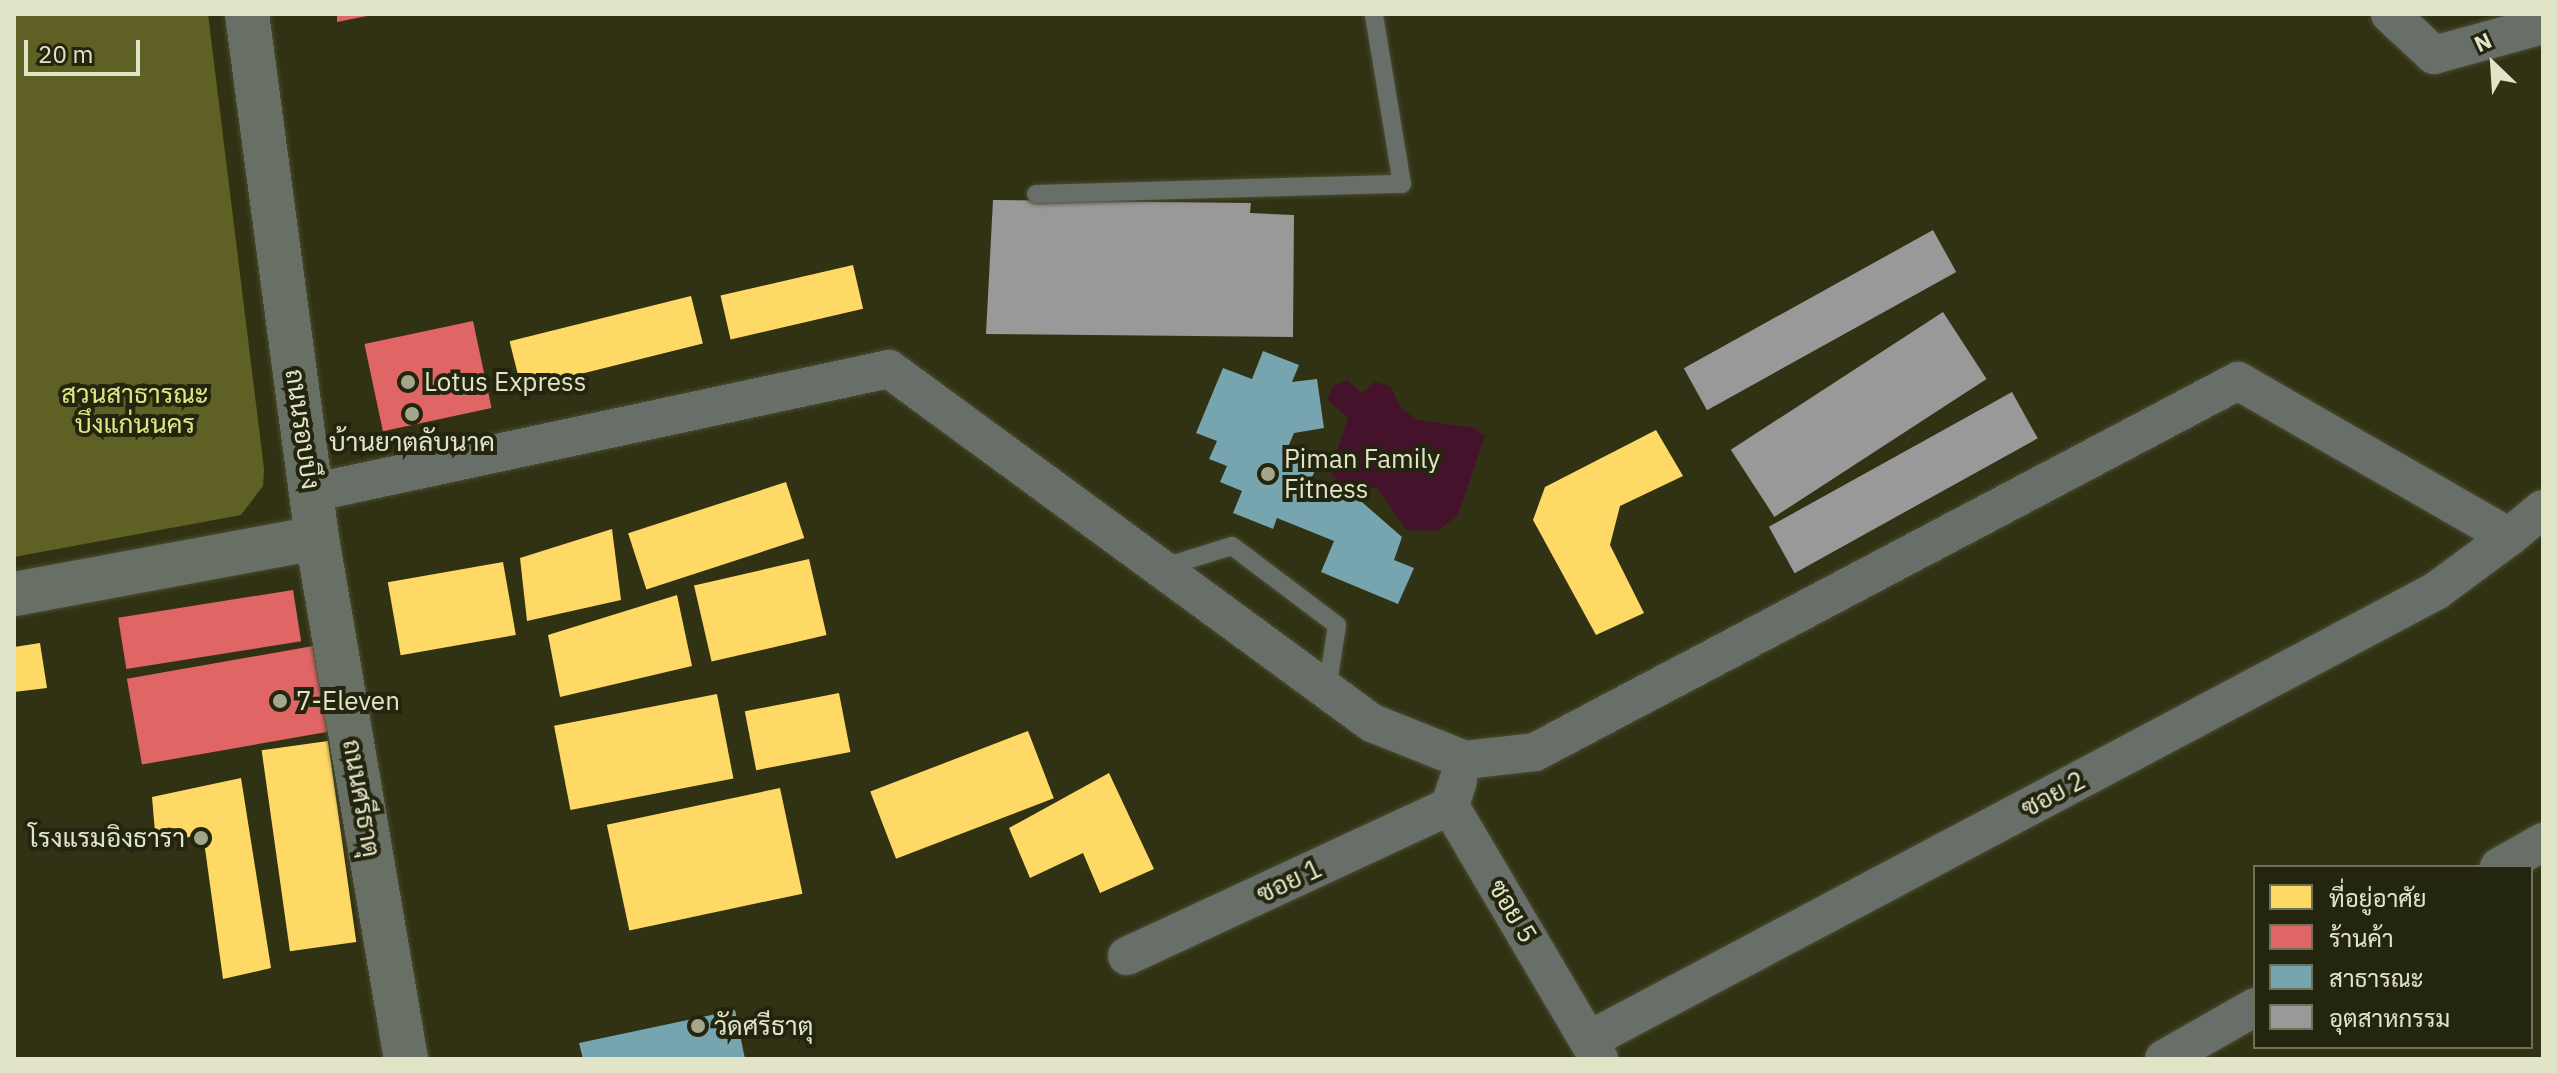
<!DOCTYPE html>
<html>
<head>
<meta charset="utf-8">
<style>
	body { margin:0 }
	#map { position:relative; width:2557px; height:1073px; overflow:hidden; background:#313213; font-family:"IBM Plex Sans",Sarabun,sans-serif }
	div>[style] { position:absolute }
	.green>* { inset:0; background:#5e6123 }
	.water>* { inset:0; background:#44122b }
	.homes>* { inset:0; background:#ffd966; transform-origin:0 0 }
	.shops>* { inset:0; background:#e06666; transform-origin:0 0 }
	.public>* { inset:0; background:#76a5af }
	.industry>* { inset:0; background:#999; transform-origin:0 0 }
	.roads { filter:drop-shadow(0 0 2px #4b4c32) drop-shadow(0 0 2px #4b4c32) }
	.lane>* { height:18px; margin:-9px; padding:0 9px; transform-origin:9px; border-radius:9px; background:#676f68 }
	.street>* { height:38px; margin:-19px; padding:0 19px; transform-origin:19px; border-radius:19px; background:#676f68 }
	.secondary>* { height:44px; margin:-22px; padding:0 22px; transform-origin:22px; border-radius:22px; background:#687065 }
	.dots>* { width:22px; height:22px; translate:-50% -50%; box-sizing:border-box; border:4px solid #24250f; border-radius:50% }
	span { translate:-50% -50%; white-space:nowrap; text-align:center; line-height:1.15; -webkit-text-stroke:8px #24250f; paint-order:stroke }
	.poi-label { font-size:26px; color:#e2e4c8 }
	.left { translate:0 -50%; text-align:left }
	.right { translate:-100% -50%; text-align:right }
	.park-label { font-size:26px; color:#e1e686 }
	.street-label { font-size:26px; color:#e2e4c8 }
	.frame { position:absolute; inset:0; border:16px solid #e2e4c8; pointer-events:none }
	.legend { position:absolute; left:2253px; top:865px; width:280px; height:184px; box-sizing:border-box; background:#24250f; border:2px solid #707159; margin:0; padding:10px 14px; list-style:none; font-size:24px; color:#e2e4c8 }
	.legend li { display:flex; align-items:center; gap:16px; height:40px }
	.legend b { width:40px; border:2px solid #707159 }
	.north { position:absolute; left:2453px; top:24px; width:80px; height:80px; -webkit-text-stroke:6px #24250f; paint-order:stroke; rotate:335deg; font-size:22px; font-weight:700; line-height:32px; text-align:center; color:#e2e4c8 }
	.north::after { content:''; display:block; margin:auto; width:28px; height:36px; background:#e2e4c8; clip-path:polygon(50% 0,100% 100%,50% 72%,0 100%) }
	.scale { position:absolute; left:24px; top:40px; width:116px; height:36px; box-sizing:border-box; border:4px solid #e2e4c8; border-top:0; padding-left:10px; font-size:24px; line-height:28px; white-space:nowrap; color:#e2e4c8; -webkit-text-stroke:6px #24250f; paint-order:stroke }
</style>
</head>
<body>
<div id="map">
	<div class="green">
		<i style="clip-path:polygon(14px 14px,208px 14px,264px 469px,263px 486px,241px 515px,14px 557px)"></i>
	</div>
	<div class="water">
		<i style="clip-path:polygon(1347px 380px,1362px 393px,1375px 382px,1390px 386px,1401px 408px,1418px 420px,1474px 428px,1485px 436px,1458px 515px,1437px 531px,1406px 530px,1377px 488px,1341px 485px,1330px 472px,1348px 418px,1328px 400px,1333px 386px)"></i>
	</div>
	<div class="homes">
		<i style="left:853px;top:265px;width:45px;height:136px;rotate:77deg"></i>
		<i style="left:691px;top:296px;width:49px;height:187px;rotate:76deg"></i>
		<i style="clip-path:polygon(1656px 430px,1683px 476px,1620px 506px,1610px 545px,1644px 613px,1596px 635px,1533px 520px,1545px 487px)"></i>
		<i style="left:786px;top:482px;width:59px;height:166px;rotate:72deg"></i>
		<i style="clip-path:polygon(612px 529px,621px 600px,527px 621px,520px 558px)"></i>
		<i style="left:809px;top:559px;width:78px;height:118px;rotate:77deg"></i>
		<i style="left:503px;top:562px;width:74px;height:117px;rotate:80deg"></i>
		<i style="clip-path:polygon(677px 595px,692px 666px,560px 697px,548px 635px)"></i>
		<i style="clip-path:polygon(40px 643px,47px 688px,14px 692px,14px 647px)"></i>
		<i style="left:839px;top:693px;width:60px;height:96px;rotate:79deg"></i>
		<i style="left:717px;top:694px;width:86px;height:166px;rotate:79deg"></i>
		<i style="left:1028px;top:731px;width:72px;height:169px;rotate:69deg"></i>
		<i style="left:328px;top:741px;width:203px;height:67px;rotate:82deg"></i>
		<i style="clip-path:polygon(1109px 773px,1154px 869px,1100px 893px,1083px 853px,1030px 878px,1009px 828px)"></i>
		<i style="clip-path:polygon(241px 778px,271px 968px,223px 979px,203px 834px,156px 844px,152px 797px)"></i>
		<i style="left:780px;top:788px;width:108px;height:177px;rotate:78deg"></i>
	</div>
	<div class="shops">
		<i style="clip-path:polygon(337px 14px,371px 14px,372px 15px,337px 22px)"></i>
		<i style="left:473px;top:321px;width:89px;height:111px;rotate:78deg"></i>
		<i style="left:293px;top:590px;width:52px;height:177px;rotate:81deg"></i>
		<i style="left:313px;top:646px;width:87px;height:189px;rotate:80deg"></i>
	</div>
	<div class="public">
		<i style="clip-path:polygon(1263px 351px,1299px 365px,1292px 382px,1317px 379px,1324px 428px,1294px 433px,1288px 447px,1318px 463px,1308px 487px,1355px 496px,1402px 537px,1394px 560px,1414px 568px,1398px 604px,1321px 572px,1334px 541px,1277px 518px,1273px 529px,1233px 513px,1242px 491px,1220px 482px,1227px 466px,1209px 459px,1217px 441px,1196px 433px,1223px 368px,1252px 379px)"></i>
		<i style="clip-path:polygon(735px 1010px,745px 1059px,583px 1059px,579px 1043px)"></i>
	</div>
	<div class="industry">
		<i style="clip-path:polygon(993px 200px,1251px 203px,1250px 213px,1294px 215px,1293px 337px,986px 334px)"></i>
		<i style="left:1933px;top:230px;width:48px;height:285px;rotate:61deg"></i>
		<i style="left:1943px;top:312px;width:80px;height:253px;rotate:57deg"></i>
		<i style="left:2012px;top:392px;width:53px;height:278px;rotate:61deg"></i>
	</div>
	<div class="roads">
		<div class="lane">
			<i style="left:1036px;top:194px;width:366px;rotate:-1.6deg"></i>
			<i style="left:1402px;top:184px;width:172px;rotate:-99.4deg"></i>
			<i style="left:1161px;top:568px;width:74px;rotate:-17.2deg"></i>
			<i style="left:1232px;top:546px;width:131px;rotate:37deg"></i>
			<i style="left:1337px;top:625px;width:66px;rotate:98.7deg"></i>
		</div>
		<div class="street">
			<i style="left:2390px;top:14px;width:60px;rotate:43deg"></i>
			<i style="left:2434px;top:55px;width:113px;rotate:-15.4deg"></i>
			<i style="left:311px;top:493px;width:591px;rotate:-12.11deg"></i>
			<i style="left:889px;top:369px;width:599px;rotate:36.24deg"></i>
			<i style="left:1372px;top:723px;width:100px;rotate:21.7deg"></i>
			<i style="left:1465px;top:760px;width:70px;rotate:-6.5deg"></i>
			<i style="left:1535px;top:752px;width:795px;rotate:-27.82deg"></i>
			<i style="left:2238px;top:381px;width:313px;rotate:29.9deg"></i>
			<i style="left:2509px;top:537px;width:44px;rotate:-39.5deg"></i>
			<i style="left:1458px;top:781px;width:26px;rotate:108deg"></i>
			<i style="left:1450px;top:806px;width:294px;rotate:59.5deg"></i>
			<i style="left:2499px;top:867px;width:51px;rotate:-29.6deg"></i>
			<i style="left:1127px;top:956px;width:356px;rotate:-24.9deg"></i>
			<i style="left:1589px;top:1040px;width:959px;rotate:-27.93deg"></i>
			<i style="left:2436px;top:591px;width:91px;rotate:-36.5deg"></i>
			<i style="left:2164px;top:1059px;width:105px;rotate:-29.7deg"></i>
		</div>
		<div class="secondary">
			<i style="left:247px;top:14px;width:529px;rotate:82.39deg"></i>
			<i style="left:317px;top:538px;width:529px;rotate:80.31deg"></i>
			<i style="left:14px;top:594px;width:308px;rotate:-10.5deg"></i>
		</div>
	</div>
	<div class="dots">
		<i style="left:408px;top:382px;background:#a4a689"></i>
		<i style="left:412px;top:414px;background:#a4a689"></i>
		<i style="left:1268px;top:474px;background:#a4a689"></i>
		<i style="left:280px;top:701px;background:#a4a689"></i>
		<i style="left:201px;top:838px;background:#a4a689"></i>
		<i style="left:698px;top:1026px;background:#a4a689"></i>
	</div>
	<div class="poi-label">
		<span class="left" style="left:424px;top:382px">Lotus Express</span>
		<span style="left:412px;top:442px">บ้านยาตลับนาค</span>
		<span class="left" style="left:1284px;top:474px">Piman Family<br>Fitness</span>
		<span class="left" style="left:296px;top:701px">7-Eleven</span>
		<span class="right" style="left:185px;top:838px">โรงแรมอิงธารา</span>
		<span class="left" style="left:714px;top:1026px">วัดศรีธาตุ</span>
	</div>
	<div class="park-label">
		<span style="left:135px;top:409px">สวนสาธารณะ<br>บึงแก่นนคร</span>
	</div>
	<div class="street-label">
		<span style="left:303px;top:429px;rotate:82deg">ถนนรอบบึง</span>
		<span style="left:2053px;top:794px;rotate:-28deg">ซอย 2</span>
		<span style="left:362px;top:798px;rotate:80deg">ถนนศรีธาตุ</span>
		<span style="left:1289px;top:881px;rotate:-25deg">ซอย 1</span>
		<span style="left:1513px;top:911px;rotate:59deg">ซอย 5</span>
	</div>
	<div class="frame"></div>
	<ul class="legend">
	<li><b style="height:22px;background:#ffd966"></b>ที่อยู่อาศัย</li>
	<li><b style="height:22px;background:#e06666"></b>ร้านค้า</li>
	<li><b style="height:22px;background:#76a5af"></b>สาธารณะ</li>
	<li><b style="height:22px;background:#999"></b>อุตสาหกรรม</li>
	</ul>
	<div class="north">N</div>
	<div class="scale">20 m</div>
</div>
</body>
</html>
